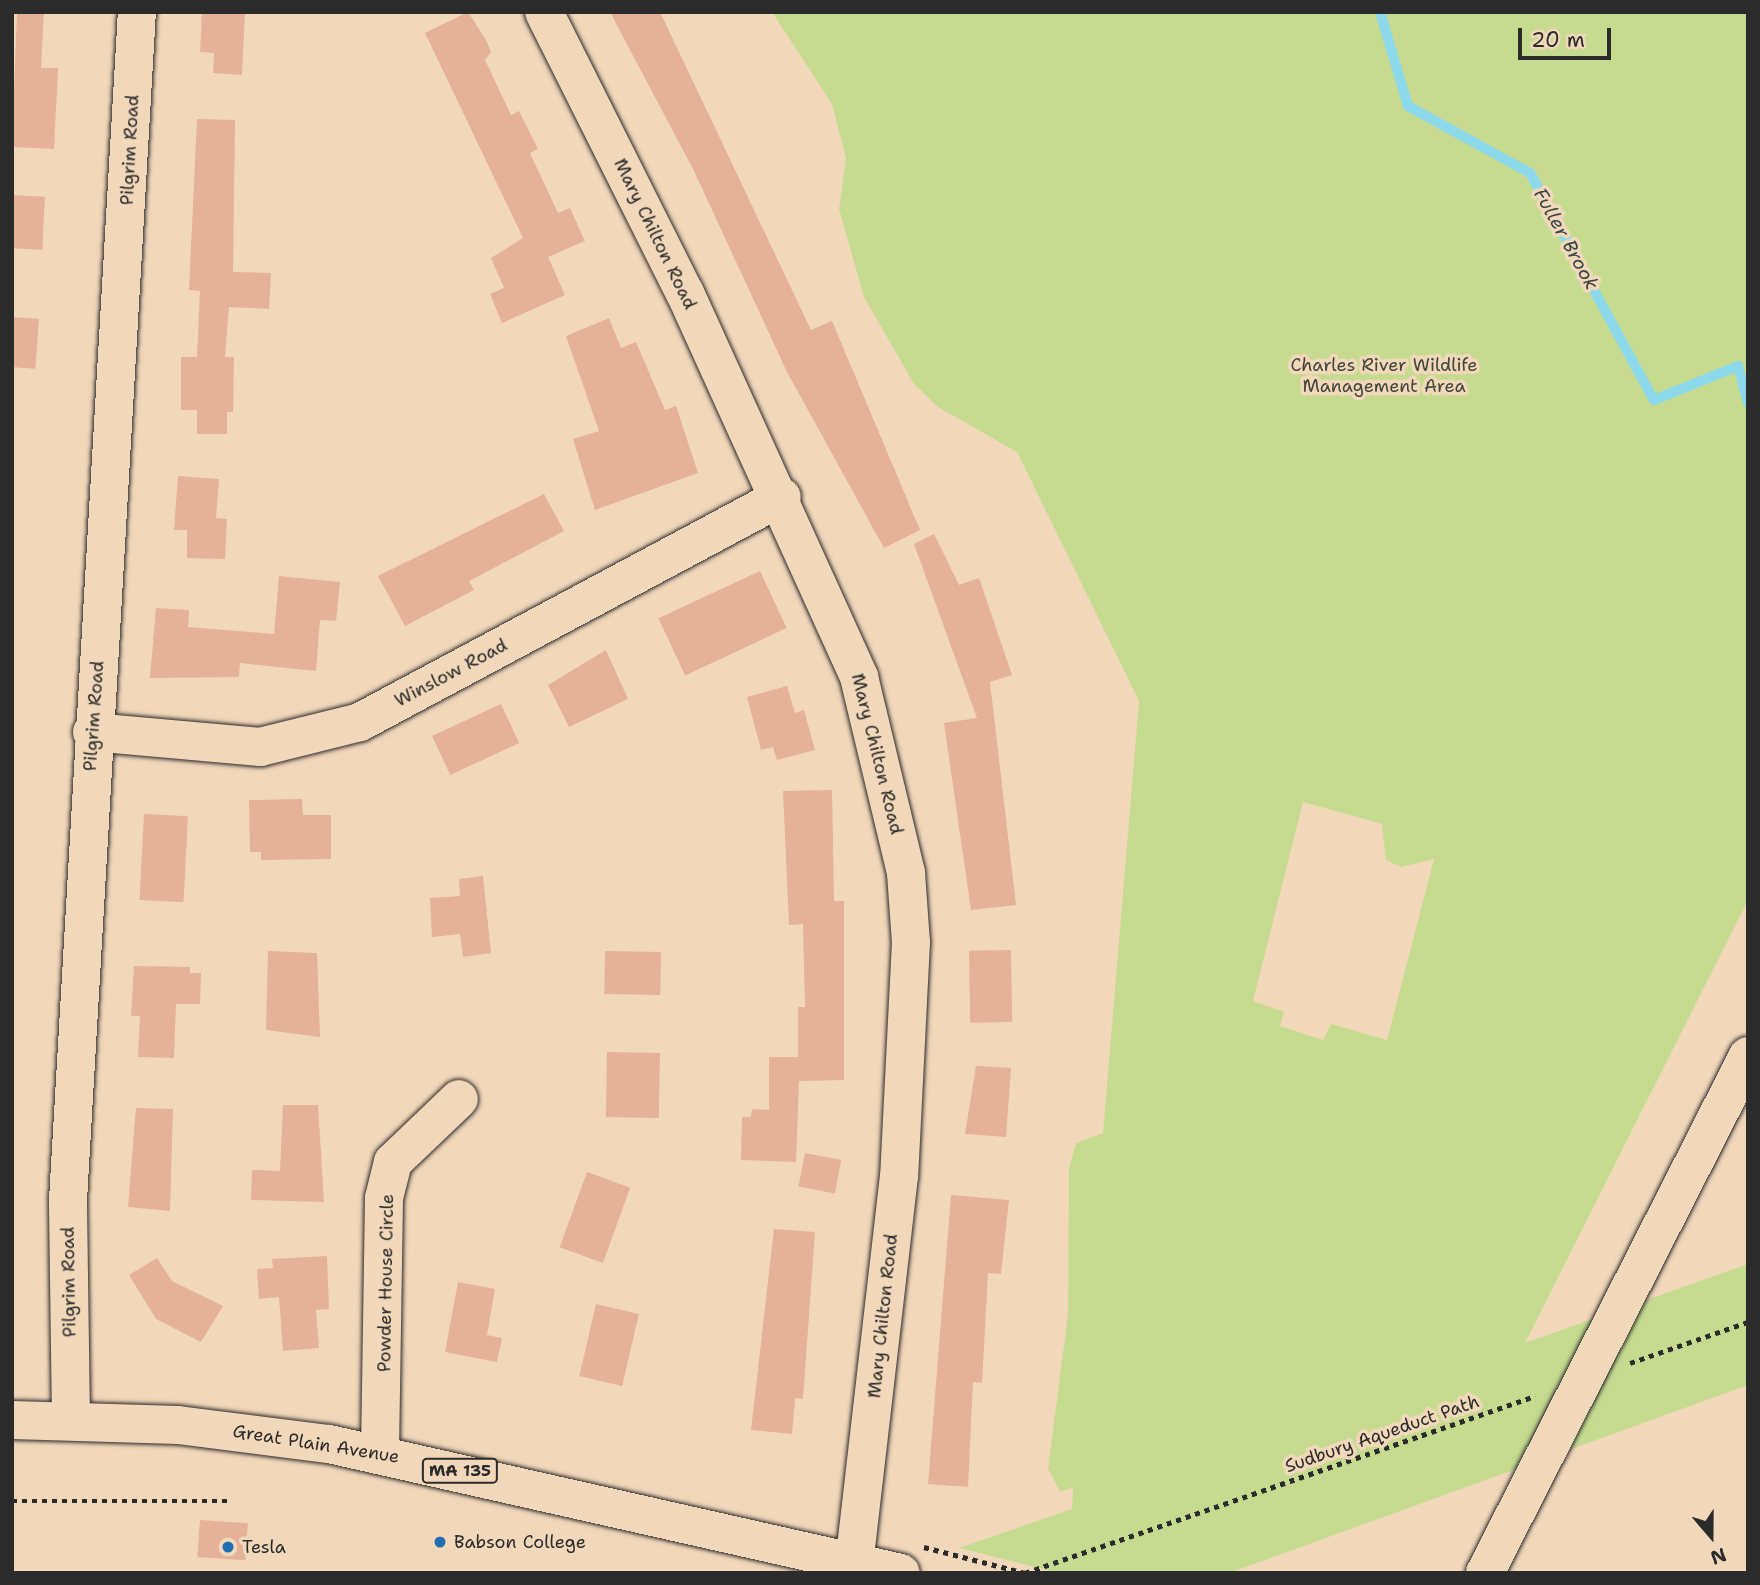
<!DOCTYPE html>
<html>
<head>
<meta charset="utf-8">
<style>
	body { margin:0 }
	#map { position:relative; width:1760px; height:1585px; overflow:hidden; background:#f2d8ba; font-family:"Shantell Sans",sans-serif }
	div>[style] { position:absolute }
	.green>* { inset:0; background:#c7db90 }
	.stream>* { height:10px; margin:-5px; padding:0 5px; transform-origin:5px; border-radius:5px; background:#8cd9ec }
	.building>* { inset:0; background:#e5b198; transform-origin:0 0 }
	.path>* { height:4.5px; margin-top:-2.25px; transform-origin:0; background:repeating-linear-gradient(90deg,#2b2b2b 0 5px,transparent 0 10px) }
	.roads { filter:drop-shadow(0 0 2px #2b2b2b) drop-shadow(0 0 2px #2b2b2b) }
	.minor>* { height:38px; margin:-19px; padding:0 19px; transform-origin:19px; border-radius:19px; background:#f2d8ba }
	.major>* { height:38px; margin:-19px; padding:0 19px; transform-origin:19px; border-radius:19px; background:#f2d8ba }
	.dots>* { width:19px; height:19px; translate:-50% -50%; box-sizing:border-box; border:4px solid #f2d8ba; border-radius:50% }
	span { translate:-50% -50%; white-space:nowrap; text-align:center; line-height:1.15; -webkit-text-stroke:7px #f2d8ba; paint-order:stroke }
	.shield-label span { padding:2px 5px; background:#f2d8ba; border:2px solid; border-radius:5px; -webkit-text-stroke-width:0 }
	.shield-label { font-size:16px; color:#2b2b2b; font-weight:700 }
	.street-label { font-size:18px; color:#2b2b2b }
	.park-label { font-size:18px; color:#42453a }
	.poi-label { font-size:18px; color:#2b2b2b }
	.left { translate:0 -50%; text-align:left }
	.water-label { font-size:19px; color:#3a4548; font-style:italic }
	.frame { position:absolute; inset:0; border:14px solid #2b2b2b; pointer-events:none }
	.north { position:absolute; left:1676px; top:1501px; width:70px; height:70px; -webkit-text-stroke:5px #f2d8ba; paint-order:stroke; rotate:160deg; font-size:19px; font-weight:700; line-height:28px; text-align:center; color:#2b2b2b }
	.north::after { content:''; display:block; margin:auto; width:24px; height:32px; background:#2b2b2b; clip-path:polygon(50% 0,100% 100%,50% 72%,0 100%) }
	.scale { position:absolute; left:1518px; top:28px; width:93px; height:32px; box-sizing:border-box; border:4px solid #2b2b2b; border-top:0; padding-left:9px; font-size:21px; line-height:24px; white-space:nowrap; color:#2b2b2b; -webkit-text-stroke:5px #f2d8ba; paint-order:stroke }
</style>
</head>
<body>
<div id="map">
	<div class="green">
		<i style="clip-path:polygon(evenodd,772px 12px,1748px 12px,1748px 900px,1525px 1343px,1748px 1264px,1748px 1385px,1229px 1573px,1059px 1573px,959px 1548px,1072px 1509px,1073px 1488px,1060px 1491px,1048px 1469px,1068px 1314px,1069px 1168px,1076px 1143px,1103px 1133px,1139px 701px,1017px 452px,938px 407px,914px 384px,864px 297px,839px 209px,846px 158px,832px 104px,772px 12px,1303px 802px,1382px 824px,1386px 860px,1401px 867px,1434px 859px,1387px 1040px,1331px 1024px,1323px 1040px,1280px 1026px,1284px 1012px,1253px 1001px,1303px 802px)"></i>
	</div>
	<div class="stream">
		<i style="left:1380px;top:12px;width:98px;rotate:73.4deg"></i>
		<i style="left:1408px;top:106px;width:139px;rotate:28.8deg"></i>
		<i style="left:1530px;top:173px;width:259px;rotate:61.4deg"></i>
		<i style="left:1654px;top:400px;width:91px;rotate:-22deg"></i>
		<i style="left:1738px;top:366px;width:38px;rotate:75deg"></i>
	</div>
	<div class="building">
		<i style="clip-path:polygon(17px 12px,44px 12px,41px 68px,58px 68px,54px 149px,12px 147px)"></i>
		<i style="clip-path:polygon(202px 12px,245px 12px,242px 75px,213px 73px,214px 53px,200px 52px)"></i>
		<i style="clip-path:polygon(468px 12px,486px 40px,491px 52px,485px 60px,511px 115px,519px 111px,538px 149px,530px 153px,558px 213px,570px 208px,585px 241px,548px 257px,565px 295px,502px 323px,490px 294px,504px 288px,491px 258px,523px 238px,425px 33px)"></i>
		<i style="clip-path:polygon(610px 12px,660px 12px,811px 330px,832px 321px,920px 530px,884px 548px,787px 372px,694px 171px)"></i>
		<i style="clip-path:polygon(197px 119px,235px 120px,233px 272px,271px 273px,269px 309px,229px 307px,225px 357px,234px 357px,233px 412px,227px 412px,227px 434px,197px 434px,197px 410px,181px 410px,181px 357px,197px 357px,200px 291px,189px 290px)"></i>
		<i style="left:12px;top:195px;width:33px;height:53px;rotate:3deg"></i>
		<i style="left:12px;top:317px;width:27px;height:50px;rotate:4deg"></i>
		<i style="clip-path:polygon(609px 318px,621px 348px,636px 342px,665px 410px,676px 406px,698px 473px,595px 510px,573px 439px,599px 431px,566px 336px)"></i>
		<i style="clip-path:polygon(178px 476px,219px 479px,216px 518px,227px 519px,225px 559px,187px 558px,187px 530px,174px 530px)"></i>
		<i style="clip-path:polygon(544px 494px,564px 531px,469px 581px,474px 590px,405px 626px,378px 576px)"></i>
		<i style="clip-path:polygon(934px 534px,959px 585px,979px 578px,1012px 675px,990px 682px,1016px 905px,971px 910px,944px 723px,977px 718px,914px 544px)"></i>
		<i style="left:760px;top:571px;width:63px;height:112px;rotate:65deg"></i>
		<i style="clip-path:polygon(279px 576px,340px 582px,336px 621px,320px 620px,316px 671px,240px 663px,239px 677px,150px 678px,156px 608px,189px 610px,188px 627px,274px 634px)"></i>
		<i style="clip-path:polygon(606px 650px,628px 699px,569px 727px,548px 685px)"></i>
		<i style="clip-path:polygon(787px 686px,795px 713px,804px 710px,815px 750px,777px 760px,773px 747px,761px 750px,747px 697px)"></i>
		<i style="left:501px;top:704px;width:43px;height:76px;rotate:65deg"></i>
		<i style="clip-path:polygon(832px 790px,834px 901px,844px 901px,844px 1080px,799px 1081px,796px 1162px,741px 1160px,742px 1117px,751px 1117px,752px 1109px,769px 1110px,769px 1057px,798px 1057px,798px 1007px,805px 1007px,803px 924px,789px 925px,783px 791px)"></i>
		<i style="clip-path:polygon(302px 799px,303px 815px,331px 815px,331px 859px,261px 860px,261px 852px,250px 852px,249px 800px)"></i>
		<i style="left:144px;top:814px;width:44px;height:86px;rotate:3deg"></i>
		<i style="clip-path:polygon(483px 876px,491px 953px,463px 957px,460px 934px,432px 937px,430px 898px,460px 896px,459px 879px)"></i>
		<i style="left:1011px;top:950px;width:72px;height:42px;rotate:89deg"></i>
		<i style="clip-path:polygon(268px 951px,317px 953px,320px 1037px,266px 1030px)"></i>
		<i style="left:661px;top:952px;width:43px;height:56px;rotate:91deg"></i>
		<i style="clip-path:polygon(134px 966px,190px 967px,190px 973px,201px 973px,200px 1004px,176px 1004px,174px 1058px,138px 1057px,140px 1016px,131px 1016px)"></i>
		<i style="left:607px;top:1052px;width:53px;height:65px;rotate:1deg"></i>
		<i style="clip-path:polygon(976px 1066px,1011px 1068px,1006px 1137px,965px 1134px)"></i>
		<i style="clip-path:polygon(283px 1105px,318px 1105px,324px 1202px,251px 1200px,252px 1170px,280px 1171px)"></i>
		<i style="clip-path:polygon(136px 1108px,173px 1109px,170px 1211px,128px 1207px)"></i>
		<i style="left:805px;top:1153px;width:37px;height:34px;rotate:11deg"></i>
		<i style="left:587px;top:1172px;width:46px;height:80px;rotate:20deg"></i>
		<i style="clip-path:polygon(951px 1195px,1009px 1200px,1001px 1274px,988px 1273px,982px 1383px,973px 1382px,968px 1487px,928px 1484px)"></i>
		<i style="clip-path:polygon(774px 1229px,815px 1232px,803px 1399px,795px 1398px,792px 1434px,751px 1430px)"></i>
		<i style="clip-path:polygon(327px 1256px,329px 1309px,316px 1310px,319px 1348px,283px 1351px,279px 1297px,259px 1299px,257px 1269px,273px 1268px,272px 1259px)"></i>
		<i style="clip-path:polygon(157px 1258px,172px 1281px,223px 1306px,201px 1342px,156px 1319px,129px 1275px)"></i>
		<i style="clip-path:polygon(458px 1282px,495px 1289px,487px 1335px,502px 1338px,497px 1362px,445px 1352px)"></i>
		<i style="left:596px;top:1304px;width:44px;height:74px;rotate:13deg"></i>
		<i style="left:200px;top:1520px;width:48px;height:37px;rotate:4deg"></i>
	</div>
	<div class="path">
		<i style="left:1630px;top:1363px;width:125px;rotate:-19.2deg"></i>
		<i style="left:12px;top:1501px;width:215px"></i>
		<i style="left:924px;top:1547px;width:104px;rotate:14.4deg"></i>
		<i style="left:1025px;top:1573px;width:540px;rotate:-19.14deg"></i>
	</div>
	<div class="roads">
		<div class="minor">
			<i style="left:544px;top:12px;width:314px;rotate:63.4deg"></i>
			<i style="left:685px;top:293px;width:422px;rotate:65.6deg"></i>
			<i style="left:859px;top:677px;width:202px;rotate:76.5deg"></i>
			<i style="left:906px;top:873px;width:69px;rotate:85.9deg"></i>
			<i style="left:911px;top:942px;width:234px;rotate:92.9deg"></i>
			<i style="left:899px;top:1176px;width:389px;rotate:96.6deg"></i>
			<i style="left:92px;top:732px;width:169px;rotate:5.1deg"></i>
			<i style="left:260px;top:747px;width:103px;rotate:-14deg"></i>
			<i style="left:360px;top:722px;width:478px;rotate:-28.1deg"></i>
			<i style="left:71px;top:1420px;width:220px;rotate:-90.8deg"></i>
			<i style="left:68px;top:1200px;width:1190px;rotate:-86.68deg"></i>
			<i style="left:380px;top:1453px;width:255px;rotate:-89.1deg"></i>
			<i style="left:384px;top:1198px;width:37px;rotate:-76deg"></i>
			<i style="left:393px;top:1162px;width:91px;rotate:-43.7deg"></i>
			<i style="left:1485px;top:1573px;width:580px;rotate:-63.04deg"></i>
		</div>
		<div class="major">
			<i style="left:12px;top:1420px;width:166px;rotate:1.7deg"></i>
			<i style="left:178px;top:1425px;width:152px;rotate:7.2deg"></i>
			<i style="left:329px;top:1444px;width:586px;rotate:12.71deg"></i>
		</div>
	</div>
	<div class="dots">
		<i style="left:440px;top:1542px;background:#1f6fb2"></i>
		<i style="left:228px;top:1547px;background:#1f6fb2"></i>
	</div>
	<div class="shield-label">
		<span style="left:460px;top:1471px">MA 135</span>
	</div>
	<div class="street-label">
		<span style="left:130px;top:150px;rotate:-87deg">Pilgrim Road</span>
		<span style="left:655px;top:234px;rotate:64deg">Mary Chilton Road</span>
		<span style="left:451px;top:673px;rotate:-28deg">Winslow Road</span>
		<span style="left:94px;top:716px;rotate:-86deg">Pilgrim Road</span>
		<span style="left:877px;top:754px;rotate:76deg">Mary Chilton Road</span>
		<span style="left:69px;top:1282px;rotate:-91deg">Pilgrim Road</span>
		<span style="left:386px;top:1283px;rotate:-89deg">Powder House Circle</span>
		<span style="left:883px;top:1316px;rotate:-84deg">Mary Chilton Road</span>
		<span style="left:1382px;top:1434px;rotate:-19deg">Sudbury Aqueduct Path</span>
		<span style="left:316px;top:1444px;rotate:9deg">Great Plain Avenue</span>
	</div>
	<div class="park-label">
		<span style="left:1384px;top:376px">Charles River Wildlife<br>Management Area</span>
	</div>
	<div class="poi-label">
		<span class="left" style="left:454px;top:1542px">Babson College</span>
		<span class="left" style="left:242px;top:1547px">Tesla</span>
	</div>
	<div class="water-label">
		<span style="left:1566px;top:239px;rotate:61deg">Fuller Brook</span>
	</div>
	<div class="frame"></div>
	<div class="north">N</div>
	<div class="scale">20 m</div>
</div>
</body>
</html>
